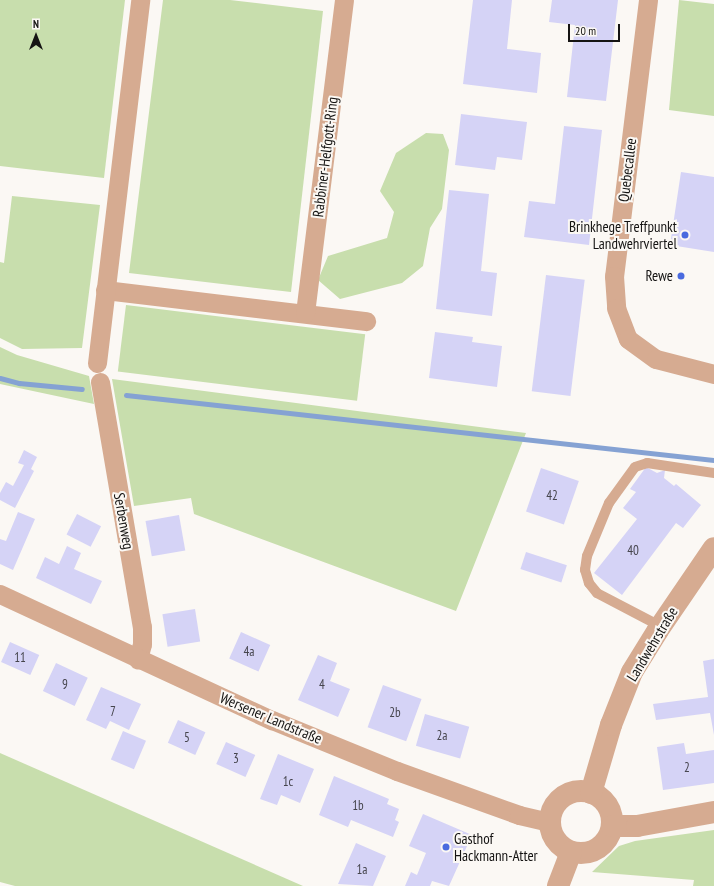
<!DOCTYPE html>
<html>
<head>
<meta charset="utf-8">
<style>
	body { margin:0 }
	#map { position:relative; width:714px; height:886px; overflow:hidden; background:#fbf8f4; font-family:"PT Sans Narrow",sans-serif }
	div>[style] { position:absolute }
	.green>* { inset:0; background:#c8dead; transform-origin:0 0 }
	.stream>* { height:5px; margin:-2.5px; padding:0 2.5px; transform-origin:2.5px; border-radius:2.5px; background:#85a2d3 }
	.building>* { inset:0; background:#d5d3f6; transform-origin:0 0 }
	.service>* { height:10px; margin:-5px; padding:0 5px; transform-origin:5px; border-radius:5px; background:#d6ab91 }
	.minor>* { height:19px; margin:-9.5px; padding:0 9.5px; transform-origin:9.5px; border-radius:9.5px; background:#d6ab91 }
	.tertiary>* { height:22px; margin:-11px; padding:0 11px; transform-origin:11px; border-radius:11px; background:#d6ab91 }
	.tertiary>.ring { margin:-11px; padding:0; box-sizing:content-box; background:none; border:22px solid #d6ab91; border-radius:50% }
	.dots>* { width:11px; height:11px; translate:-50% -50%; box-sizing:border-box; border:2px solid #fbf8f4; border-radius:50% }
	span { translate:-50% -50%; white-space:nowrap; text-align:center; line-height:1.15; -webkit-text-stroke:4px #fbf8f4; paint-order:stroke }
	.number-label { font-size:13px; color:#45444c }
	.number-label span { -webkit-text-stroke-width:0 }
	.street-label { font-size:15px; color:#151413 }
	.poi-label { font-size:15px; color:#151413 }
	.right { translate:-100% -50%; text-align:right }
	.left { translate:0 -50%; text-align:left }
	.north { position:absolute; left:16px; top:16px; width:40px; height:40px; -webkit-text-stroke:3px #fbf8f4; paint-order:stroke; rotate:0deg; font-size:11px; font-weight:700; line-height:16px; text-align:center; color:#151413 }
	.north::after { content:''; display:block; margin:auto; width:14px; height:18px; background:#151413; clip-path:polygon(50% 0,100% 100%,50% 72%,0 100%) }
	.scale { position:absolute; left:568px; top:24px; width:52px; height:18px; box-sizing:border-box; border:2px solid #151413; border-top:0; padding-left:5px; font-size:12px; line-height:14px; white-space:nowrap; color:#151413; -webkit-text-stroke:3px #fbf8f4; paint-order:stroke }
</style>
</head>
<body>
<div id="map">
	<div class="green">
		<i style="clip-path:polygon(0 0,125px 0,104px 178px,0 166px)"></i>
		<i style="clip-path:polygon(163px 0,230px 0,323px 11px,291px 292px,129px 273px)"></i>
		<i style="clip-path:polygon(679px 0,714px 4px,714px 116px,669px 110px)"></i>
		<i style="clip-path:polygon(426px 133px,443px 134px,449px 150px,442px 209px,430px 228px,423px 266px,402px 283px,340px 299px,318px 280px,328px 256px,387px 238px,394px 212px,380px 191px,396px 153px)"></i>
		<i style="clip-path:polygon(12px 196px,100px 205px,82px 348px,22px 349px,0 338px,0 262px,4px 263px)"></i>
		<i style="left:126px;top:305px;width:241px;height:67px;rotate:7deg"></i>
		<i style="clip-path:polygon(0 347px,17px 355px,89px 376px,94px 404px,0 384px)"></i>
		<i style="clip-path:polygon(112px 379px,526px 433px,456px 611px,194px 514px,191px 498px,134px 506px)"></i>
		<i style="clip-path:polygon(0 753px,303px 886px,15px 886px,0 882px)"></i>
		<i style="clip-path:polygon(714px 830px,714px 886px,693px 886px,694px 880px,592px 872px,619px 846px,635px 841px)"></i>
	</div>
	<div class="stream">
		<i style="left:0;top:378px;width:20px;rotate:15deg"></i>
		<i style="left:19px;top:383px;width:63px;rotate:5.4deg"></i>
		<i style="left:126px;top:395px;width:592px;rotate:6.31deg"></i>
	</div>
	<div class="building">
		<i style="clip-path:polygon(473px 0,512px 0,507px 49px,541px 53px,537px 93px,463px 84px)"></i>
		<i style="clip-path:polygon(552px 0,618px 0,606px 101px,567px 97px,575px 25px,549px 22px)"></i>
		<i style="clip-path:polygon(461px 114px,527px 122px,522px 160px,497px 157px,495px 170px,455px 165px)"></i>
		<i style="clip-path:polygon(564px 126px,602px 130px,589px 245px,524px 237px,529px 201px,555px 204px)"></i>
		<i style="clip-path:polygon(681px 172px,714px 177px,714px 252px,670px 245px)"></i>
		<i style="clip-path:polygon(449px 190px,489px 194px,481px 271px,497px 273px,492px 316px,436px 309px)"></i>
		<i style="left:546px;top:275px;width:39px;height:117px;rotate:7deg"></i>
		<i style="clip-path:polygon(435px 332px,473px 337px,472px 342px,502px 346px,497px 387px,429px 378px)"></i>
		<i style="clip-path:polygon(24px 450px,37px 457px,31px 469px,34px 471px,15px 508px,0 500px,0 493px,6px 482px,13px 486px,24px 465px,18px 463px)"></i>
		<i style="clip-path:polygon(646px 467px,657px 473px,665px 470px,664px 478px,674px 486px,676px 484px,701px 505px,683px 528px,676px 523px,622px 595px,594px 573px,637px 519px,623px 508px,636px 492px,630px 489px)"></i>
		<i style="left:541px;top:468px;width:40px;height:46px;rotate:19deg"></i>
		<i style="clip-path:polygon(18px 512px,35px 519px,13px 570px,0 564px,0 539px,6px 541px)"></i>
		<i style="left:77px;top:514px;width:27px;height:23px;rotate:27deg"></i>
		<i style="left:179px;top:515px;width:36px;height:34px;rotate:80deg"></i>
		<i style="clip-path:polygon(67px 546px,81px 553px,74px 569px,102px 581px,91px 604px,36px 578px,45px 557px,59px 564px)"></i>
		<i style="left:526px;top:552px;width:43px;height:18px;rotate:18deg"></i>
		<i style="left:195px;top:609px;width:33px;height:33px;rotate:81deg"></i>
		<i style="left:241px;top:632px;width:32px;height:29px;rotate:24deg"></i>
		<i style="left:10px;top:642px;width:32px;height:22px;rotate:24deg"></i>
		<i style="clip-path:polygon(318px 655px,337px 663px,330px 681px,350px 689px,338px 717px,298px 700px)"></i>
		<i style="clip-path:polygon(714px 659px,714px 735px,710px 713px,656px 720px,653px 704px,708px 697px,703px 661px)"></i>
		<i style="left:56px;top:663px;width:35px;height:31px;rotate:25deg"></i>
		<i style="left:383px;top:685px;width:41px;height:45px;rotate:20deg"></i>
		<i style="clip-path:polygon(101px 687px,141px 704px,129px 730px,110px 721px,106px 729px,86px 720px)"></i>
		<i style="left:425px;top:714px;width:46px;height:33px;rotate:16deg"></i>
		<i style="left:178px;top:720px;width:30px;height:25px;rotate:24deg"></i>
		<i style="left:123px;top:731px;width:25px;height:31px;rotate:23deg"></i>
		<i style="left:226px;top:742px;width:32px;height:24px;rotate:24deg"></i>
		<i style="clip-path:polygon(684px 743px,686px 754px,714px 750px,714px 783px,663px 790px,657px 747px)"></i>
		<i style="clip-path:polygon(278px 754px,314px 769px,300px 803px,281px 795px,277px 805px,260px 799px)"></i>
		<i style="clip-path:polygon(334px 776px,389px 799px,387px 804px,399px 809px,395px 820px,399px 822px,393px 837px,351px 820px,348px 827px,319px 815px)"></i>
		<i style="clip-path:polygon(423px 814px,472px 835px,449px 886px,432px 881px,430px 886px,405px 886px,411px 872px,417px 875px,426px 853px,409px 846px)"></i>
		<i style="clip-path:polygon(356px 843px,386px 856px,373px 886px,338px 884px)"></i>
	</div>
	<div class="service">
		<i style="left:660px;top:626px;width:71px;rotate:-152.4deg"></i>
		<i style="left:597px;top:593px;width:13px;rotate:-129deg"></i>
		<i style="left:589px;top:583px;width:14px;rotate:-107deg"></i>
		<i style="left:585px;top:570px;width:14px;rotate:-82deg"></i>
		<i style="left:587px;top:556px;width:57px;rotate:-67.5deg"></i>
		<i style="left:609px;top:503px;width:44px;rotate:-54.2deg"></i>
		<i style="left:635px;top:467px;width:13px;rotate:-18deg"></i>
		<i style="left:647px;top:463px;width:68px;rotate:8.5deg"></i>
	</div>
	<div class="minor">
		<i style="left:648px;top:0;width:278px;rotate:97deg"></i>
		<i style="left:614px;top:276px;width:32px;rotate:86deg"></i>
		<i style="left:616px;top:308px;width:33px;rotate:69deg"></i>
		<i style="left:628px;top:339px;width:34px;rotate:36deg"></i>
		<i style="left:656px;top:359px;width:60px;rotate:14.5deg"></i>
		<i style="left:105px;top:290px;width:263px;rotate:6.8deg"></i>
		<i style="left:305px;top:313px;width:315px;rotate:-82.9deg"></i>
		<i style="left:97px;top:363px;width:366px;rotate:-83.2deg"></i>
		<i style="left:100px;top:382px;width:249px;rotate:80.3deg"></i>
		<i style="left:142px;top:627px;width:17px;rotate:90deg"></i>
		<i style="left:142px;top:644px;width:16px;rotate:105deg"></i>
		<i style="left:0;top:594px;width:300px;rotate:24.9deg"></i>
		<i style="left:272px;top:720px;width:135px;rotate:22.2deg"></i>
		<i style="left:397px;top:771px;width:130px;rotate:19.8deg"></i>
		<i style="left:519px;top:815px;width:32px;rotate:13deg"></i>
	</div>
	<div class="tertiary">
		<i class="ring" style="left:550px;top:791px;width:40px;height:40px"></i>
		<i style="left:591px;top:793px;width:71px;rotate:-73.6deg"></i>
		<i style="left:611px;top:725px;width:57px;rotate:-68.4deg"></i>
		<i style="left:632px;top:672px;width:49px;rotate:-58.2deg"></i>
		<i style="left:658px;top:630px;width:99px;rotate:-55.7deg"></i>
		<i style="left:612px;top:826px;width:25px"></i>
		<i style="left:637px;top:826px;width:78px;rotate:-10.3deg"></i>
		<i style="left:558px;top:886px;width:36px;rotate:-69deg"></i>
	</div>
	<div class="dots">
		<i style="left:685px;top:235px;background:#4a6bdf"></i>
		<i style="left:681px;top:276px;background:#4a6bdf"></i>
		<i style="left:446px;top:847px;background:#4a6bdf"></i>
	</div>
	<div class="number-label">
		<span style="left:552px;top:496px">42</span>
		<span style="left:633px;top:551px">40</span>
		<span style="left:249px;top:652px">4a</span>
		<span style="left:20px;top:658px">11</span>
		<span style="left:65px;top:685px">9</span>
		<span style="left:322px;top:685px">4</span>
		<span style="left:113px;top:712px">7</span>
		<span style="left:395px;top:713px">2b</span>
		<span style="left:442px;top:736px">2a</span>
		<span style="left:187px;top:738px">5</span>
		<span style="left:236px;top:759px">3</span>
		<span style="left:687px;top:768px">2</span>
		<span style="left:288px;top:782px">1c</span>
		<span style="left:358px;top:806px">1b</span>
		<span style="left:362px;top:870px">1a</span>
	</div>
	<div class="street-label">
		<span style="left:325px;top:157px;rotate:-83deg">Rabbiner-Helfgott-Ring</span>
		<span style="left:627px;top:170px;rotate:-83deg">Quebecallee</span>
		<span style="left:124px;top:521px;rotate:80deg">Serbenweg</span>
		<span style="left:652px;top:644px;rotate:-59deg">Landwehrstraße</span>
		<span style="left:271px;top:718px;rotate:23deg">Wersener Landstraße</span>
	</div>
	<div class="poi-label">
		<span class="right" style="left:677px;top:235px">Brinkhege Treffpunkt<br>Landwehrviertel</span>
		<span class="right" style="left:673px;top:276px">Rewe</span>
		<span class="left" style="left:454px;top:847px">Gasthof<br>Hackmann-Atter</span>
	</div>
	<div class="north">N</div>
	<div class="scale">20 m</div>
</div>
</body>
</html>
